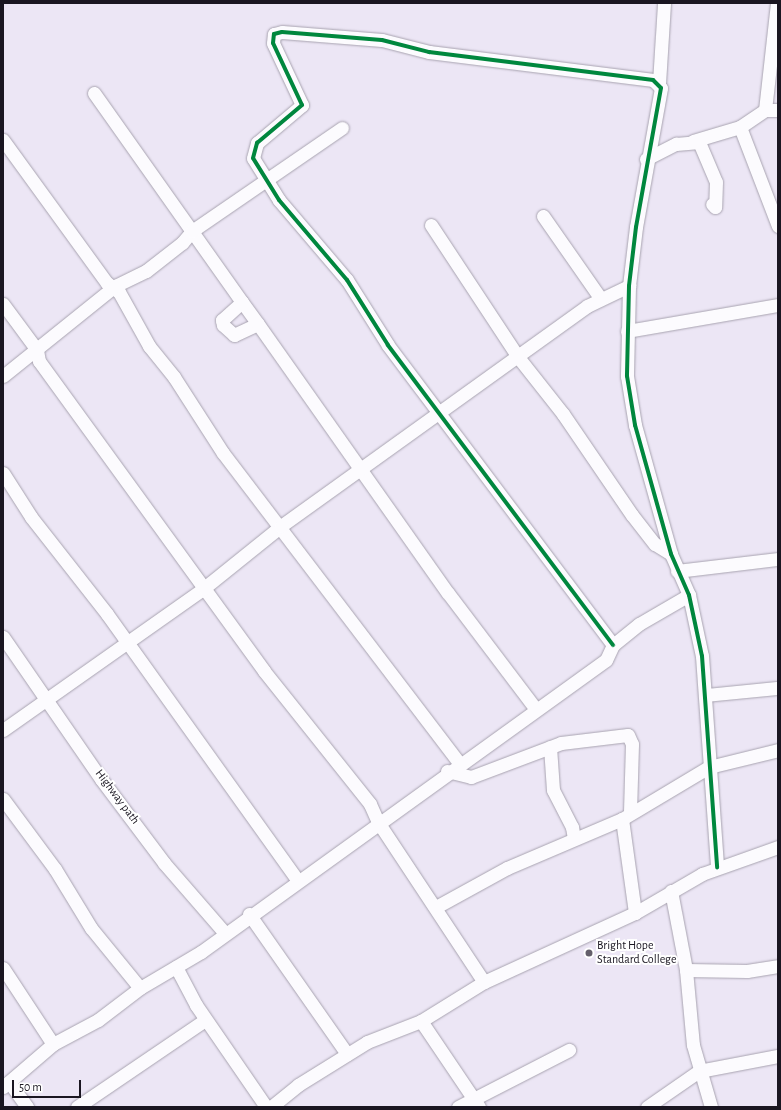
<!DOCTYPE html>
<html>
<head>
<meta charset="utf-8">
<style>
	body { margin:0 }
	#map { position:relative; width:781px; height:1110px; overflow:hidden; background:#ece6f5; font-family:"Alegreya Sans",sans-serif }
	div>[style] { position:absolute }
	.roads { filter:drop-shadow(0 0 1px #a8a3b0) drop-shadow(0 0 1px #a8a3b0) }
	.minor>* { height:13px; margin:-6.5px; padding:0 6.5px; transform-origin:6.5px; border-radius:6.5px; background:#fcfbfe }
	.cycleway>* { height:4px; margin:-2px; padding:0 2px; transform-origin:2px; border-radius:2px; background:#00873e }
	.dots>* { width:11px; height:11px; translate:-50% -50%; box-sizing:border-box; border:2px solid #fff; border-radius:50% }
	span { translate:-50% -50%; white-space:nowrap; text-align:center; line-height:1.15; -webkit-text-stroke:4px #fff; paint-order:stroke }
	.street-label { font-size:12px; color:#1a1621 }
	.poi-label { font-size:12px; color:#1a1621 }
	.left { translate:0 -50%; text-align:left }
	.frame { position:absolute; inset:0; border:4px solid #1a1621; pointer-events:none }
	.scale { position:absolute; left:12px; top:1080px; width:69px; height:18px; box-sizing:border-box; border:2px solid #1a1621; border-top:0; padding-left:5px; font-size:12px; line-height:14px; white-space:nowrap; color:#1a1621; -webkit-text-stroke:3px #fff; paint-order:stroke }
</style>
</head>
<body>
<div id="map">
	<div class="roads">
		<div class="minor">
			<i style="left:659px;top:83px;width:80px;rotate:-86.4deg"></i>
			<i style="left:94px;top:93px;width:256px;rotate:54.7deg"></i>
			<i style="left:242px;top:302px;width:27px;rotate:138deg"></i>
			<i style="left:222px;top:320px;width:5px;rotate:79deg"></i>
			<i style="left:223px;top:325px;width:15px;rotate:42deg"></i>
			<i style="left:234px;top:335px;width:26px;rotate:-25deg"></i>
			<i style="left:258px;top:324px;width:329px;rotate:54.8deg"></i>
			<i style="left:448px;top:593px;width:144px;rotate:52.9deg"></i>
			<i style="left:765px;top:110px;width:108px;rotate:-83.6deg"></i>
			<i style="left:740px;top:127px;width:106px;rotate:69deg"></i>
			<i style="left:3px;top:140px;width:177px;rotate:54deg"></i>
			<i style="left:107px;top:283px;width:15px;rotate:37deg"></i>
			<i style="left:119px;top:292px;width:62px;rotate:60.9deg"></i>
			<i style="left:149px;top:346px;width:40px;rotate:51deg"></i>
			<i style="left:174px;top:377px;width:90px;rotate:57.2deg"></i>
			<i style="left:223px;top:453px;width:390px;rotate:52.7deg"></i>
			<i style="left:693px;top:141px;width:49px;rotate:-16.6deg"></i>
			<i style="left:740px;top:127px;width:30px;rotate:-34deg"></i>
			<i style="left:765px;top:110px;width:13px"></i>
			<i style="left:646px;top:159px;width:34px;rotate:-27deg"></i>
			<i style="left:676px;top:144px;width:23px;rotate:-5deg"></i>
			<i style="left:699px;top:142px;width:43px;rotate:67deg"></i>
			<i style="left:716px;top:182px;width:25px;rotate:92deg"></i>
			<i style="left:715px;top:207px;width:4px;rotate:-135deg"></i>
			<i style="left:543px;top:216px;width:101px;rotate:55.1deg"></i>
			<i style="left:431px;top:225px;width:158px;rotate:56.6deg"></i>
			<i style="left:518px;top:357px;width:73px;rotate:51.7deg"></i>
			<i style="left:563px;top:414px;width:122px;rotate:55.7deg"></i>
			<i style="left:632px;top:515px;width:37px;rotate:52deg"></i>
			<i style="left:655px;top:544px;width:19px;rotate:32deg"></i>
			<i style="left:242px;top:302px;width:27px;rotate:54deg"></i>
			<i style="left:3px;top:304px;width:57px;rotate:53.5deg"></i>
			<i style="left:37px;top:350px;width:11px;rotate:80deg"></i>
			<i style="left:39px;top:361px;width:383px;rotate:54deg"></i>
			<i style="left:264px;top:671px;width:170px;rotate:51.4deg"></i>
			<i style="left:370px;top:804px;width:20px;rotate:66deg"></i>
			<i style="left:378px;top:822px;width:192px;rotate:56.5deg"></i>
			<i style="left:627px;top:331px;width:153px;rotate:-9.8deg"></i>
			<i style="left:3px;top:376px;width:144px;rotate:-38.8deg"></i>
			<i style="left:115px;top:286px;width:34px;rotate:-26deg"></i>
			<i style="left:146px;top:271px;width:46px;rotate:-37.9deg"></i>
			<i style="left:182px;top:243px;width:16px;rotate:-50deg"></i>
			<i style="left:192px;top:231px;width:182px;rotate:-34.5deg"></i>
			<i style="left:3px;top:473px;width:52px;rotate:57.5deg"></i>
			<i style="left:31px;top:517px;width:123px;rotate:51.9deg"></i>
			<i style="left:107px;top:614px;width:328px;rotate:54.4deg"></i>
			<i style="left:677px;top:571px;width:102px;rotate:-6.8deg"></i>
			<i style="left:3px;top:637px;width:173px;rotate:55.4deg"></i>
			<i style="left:101px;top:779px;width:105px;rotate:53.1deg"></i>
			<i style="left:164px;top:863px;width:91px;rotate:49deg"></i>
			<i style="left:613px;top:645px;width:375px;rotate:-126.9deg"></i>
			<i style="left:388px;top:345px;width:77px;rotate:-122.2deg"></i>
			<i style="left:347px;top:280px;width:105px;rotate:-130.4deg"></i>
			<i style="left:279px;top:200px;width:49px;rotate:-121.8deg"></i>
			<i style="left:253px;top:158px;width:16px;rotate:-75deg"></i>
			<i style="left:257px;top:143px;width:59px;rotate:-40.2deg"></i>
			<i style="left:302px;top:105px;width:68px;rotate:-115.1deg"></i>
			<i style="left:273px;top:43px;width:9px;rotate:-84deg"></i>
			<i style="left:274px;top:34px;width:8px;rotate:-14deg"></i>
			<i style="left:282px;top:32px;width:100px;rotate:4.6deg"></i>
			<i style="left:382px;top:40px;width:49px;rotate:14.3deg"></i>
			<i style="left:429px;top:52px;width:226px;rotate:7.1deg"></i>
			<i style="left:653px;top:80px;width:11px;rotate:45deg"></i>
			<i style="left:661px;top:88px;width:141px;rotate:100.2deg"></i>
			<i style="left:636px;top:227px;width:59px;rotate:96.8deg"></i>
			<i style="left:629px;top:286px;width:90px;rotate:91.3deg"></i>
			<i style="left:627px;top:376px;width:50px;rotate:80.7deg"></i>
			<i style="left:635px;top:425px;width:134px;rotate:74.4deg"></i>
			<i style="left:671px;top:554px;width:45px;rotate:66.3deg"></i>
			<i style="left:689px;top:595px;width:62px;rotate:78deg"></i>
			<i style="left:702px;top:656px;width:212px;rotate:85.9deg"></i>
			<i style="left:706px;top:695px;width:72px;rotate:-5.6deg"></i>
			<i style="left:3px;top:730px;width:246px;rotate:-35.2deg"></i>
			<i style="left:204px;top:588px;width:99px;rotate:-38.8deg"></i>
			<i style="left:281px;top:526px;width:377px;rotate:-35.7deg"></i>
			<i style="left:587px;top:306px;width:47px;rotate:-25.5deg"></i>
			<i style="left:550px;top:747px;width:43px;rotate:86deg"></i>
			<i style="left:553px;top:790px;width:42px;rotate:62.8deg"></i>
			<i style="left:572px;top:827px;width:11px;rotate:80deg"></i>
			<i style="left:447px;top:771px;width:25px;rotate:14deg"></i>
			<i style="left:471px;top:777px;width:96px;rotate:-20.7deg"></i>
			<i style="left:561px;top:743px;width:67px;rotate:-6.8deg"></i>
			<i style="left:628px;top:735px;width:10px;rotate:66deg"></i>
			<i style="left:632px;top:744px;width:69px;rotate:91.7deg"></i>
			<i style="left:3px;top:799px;width:87px;rotate:53.4deg"></i>
			<i style="left:55px;top:869px;width:69px;rotate:58.6deg"></i>
			<i style="left:91px;top:928px;width:77px;rotate:50.8deg"></i>
			<i style="left:622px;top:819px;width:95px;rotate:82.1deg"></i>
			<i style="left:671px;top:891px;width:80px;rotate:79.2deg"></i>
			<i style="left:686px;top:970px;width:75px;rotate:84.7deg"></i>
			<i style="left:693px;top:1045px;width:65px;rotate:73.8deg"></i>
			<i style="left:436px;top:907px;width:81px;rotate:-28.8deg"></i>
			<i style="left:507px;top:868px;width:125px;rotate:-23.1deg"></i>
			<i style="left:622px;top:819px;width:101px;rotate:-30.9deg"></i>
			<i style="left:709px;top:767px;width:71px;rotate:-13.8deg"></i>
			<i style="left:249px;top:914px;width:171px;rotate:55deg"></i>
			<i style="left:176px;top:967px;width:43px;rotate:62.2deg"></i>
			<i style="left:196px;top:1005px;width:124px;rotate:55.5deg"></i>
			<i style="left:3px;top:968px;width:91px;rotate:56.7deg"></i>
			<i style="left:686px;top:970px;width:61px;rotate:0.9deg"></i>
			<i style="left:747px;top:971px;width:31px;rotate:-9deg"></i>
			<i style="left:421px;top:1021px;width:104px;rotate:56deg"></i>
			<i style="left:9px;top:1082px;width:31px;rotate:54deg"></i>
			<i style="left:3px;top:1087px;width:66px;rotate:-40.7deg"></i>
			<i style="left:53px;top:1044px;width:51px;rotate:-28.1deg"></i>
			<i style="left:98px;top:1020px;width:53px;rotate:-37.3deg"></i>
			<i style="left:140px;top:988px;width:71px;rotate:-30.5deg"></i>
			<i style="left:201px;top:952px;width:499px;rotate:-35.8deg"></i>
			<i style="left:606px;top:660px;width:17px;rotate:-65deg"></i>
			<i style="left:613px;top:645px;width:33px;rotate:-39deg"></i>
			<i style="left:639px;top:624px;width:58px;rotate:-30.1deg"></i>
			<i style="left:77px;top:1107px;width:155px;rotate:-34.2deg"></i>
			<i style="left:271px;top:1107px;width:35px;rotate:-39deg"></i>
			<i style="left:298px;top:1085px;width:81px;rotate:-31.9deg"></i>
			<i style="left:367px;top:1042px;width:58px;rotate:-21.3deg"></i>
			<i style="left:421px;top:1021px;width:74px;rotate:-31.8deg"></i>
			<i style="left:484px;top:982px;width:166px;rotate:-24.6deg"></i>
			<i style="left:635px;top:913px;width:78px;rotate:-30.2deg"></i>
			<i style="left:702px;top:874px;width:81px;rotate:-19.6deg"></i>
			<i style="left:458px;top:1107px;width:125px;rotate:-27.2deg"></i>
			<i style="left:647px;top:1107px;width:63px;rotate:-34.7deg"></i>
			<i style="left:699px;top:1071px;width:80px;rotate:-10.8deg"></i>
		</div>
	</div>
	<div class="cycleway">
		<i style="left:613px;top:645px;width:375px;rotate:-126.9deg"></i>
		<i style="left:388px;top:345px;width:77px;rotate:-122.2deg"></i>
		<i style="left:347px;top:280px;width:105px;rotate:-130.4deg"></i>
		<i style="left:279px;top:200px;width:49px;rotate:-121.8deg"></i>
		<i style="left:253px;top:158px;width:16px;rotate:-75deg"></i>
		<i style="left:257px;top:143px;width:59px;rotate:-40.2deg"></i>
		<i style="left:302px;top:105px;width:68px;rotate:-115.1deg"></i>
		<i style="left:273px;top:43px;width:9px;rotate:-84deg"></i>
		<i style="left:274px;top:34px;width:8px;rotate:-14deg"></i>
		<i style="left:282px;top:32px;width:100px;rotate:4.6deg"></i>
		<i style="left:382px;top:40px;width:49px;rotate:14.3deg"></i>
		<i style="left:429px;top:52px;width:226px;rotate:7.1deg"></i>
		<i style="left:653px;top:80px;width:11px;rotate:45deg"></i>
		<i style="left:661px;top:88px;width:141px;rotate:100.2deg"></i>
		<i style="left:636px;top:227px;width:59px;rotate:96.8deg"></i>
		<i style="left:629px;top:286px;width:90px;rotate:91.3deg"></i>
		<i style="left:627px;top:376px;width:50px;rotate:80.7deg"></i>
		<i style="left:635px;top:425px;width:134px;rotate:74.4deg"></i>
		<i style="left:671px;top:554px;width:45px;rotate:66.3deg"></i>
		<i style="left:689px;top:595px;width:62px;rotate:78deg"></i>
		<i style="left:702px;top:656px;width:212px;rotate:85.9deg"></i>
	</div>
	<div class="dots">
		<i style="left:589px;top:953px;background:#645f6b"></i>
	</div>
	<div class="street-label">
		<span style="left:117px;top:797px;rotate:53deg">Highway path</span>
	</div>
	<div class="poi-label">
		<span class="left" style="left:597px;top:953px">Bright Hope<br>Standard College</span>
	</div>
	<div class="frame"></div>
	<div class="scale">50 m</div>
</div>
</body>
</html>
